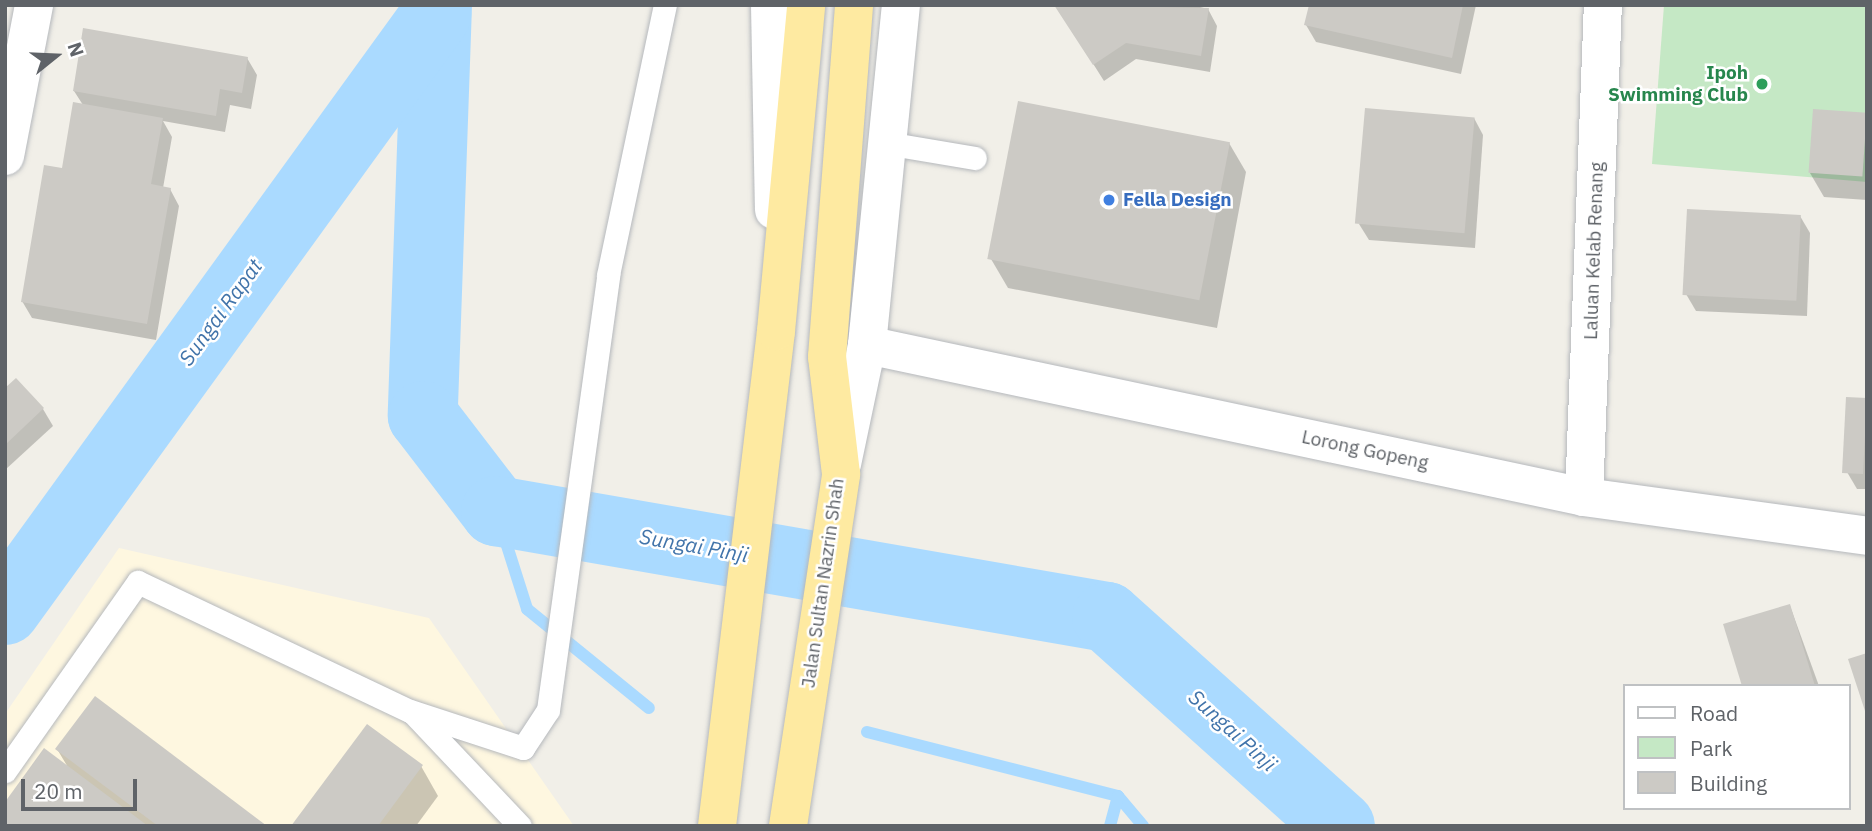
<!DOCTYPE html>
<html>
<head>
<meta charset="utf-8">
<style>
	body { margin:0 }
	#map { position:relative; width:1872px; height:831px; overflow:hidden; background:#f1efe8; font-family:"IBM Plex Sans",sans-serif }
	div>[style] { position:absolute }
	.commercial>* { inset:0; background:#fef7e0 }
	.green>* { inset:0; background:#c5e8c5 }
	.shadow>* { inset:0; background:#0003 }
	.stream>* { height:12px; margin:-6px; padding:0 6px; transform-origin:6px; border-radius:6px; background:#aadaff }
	.river>* { height:70px; margin:-35px; padding:0 35px; transform-origin:35px; border-radius:35px; background:#aadaff }
	.building>* { inset:0; background:#cccac5; transform-origin:0 0 }
	.roads { filter:drop-shadow(0 0 2px #b5b8bc) drop-shadow(0 0 2px #b5b8bc) }
	.service>* { height:23px; margin:-11.5px; padding:0 11.5px; transform-origin:11.5px; border-radius:11.5px; background:#fff }
	.minor>* { height:38px; margin:-19px; padding:0 19px; transform-origin:19px; border-radius:19px; background:#fff }
	.tertiary>* { height:38px; margin:-19px; padding:0 19px; transform-origin:19px; border-radius:19px; background:#fff }
	.trunk>* { height:38px; margin:-19px; padding:0 19px; transform-origin:19px; border-radius:19px; background:#feeaa1 }
	.dots>* { width:19px; height:19px; translate:-50% -50%; box-sizing:border-box; border:4px solid #fff; border-radius:50% }
	span { translate:-50% -50%; white-space:nowrap; text-align:center; line-height:1.15; -webkit-text-stroke:5px #fff; paint-order:stroke }
	.leisure-label { font-size:19px; color:#27864d; font-weight:700 }
	.right { translate:-100% -50%; text-align:right }
	.shop-label { font-size:19px; color:#366cbe; font-weight:700 }
	.left { translate:0 -50%; text-align:left }
	.street-label { font-size:19px; color:#5f6368 }
	.water-label { font-size:21px; color:#4174aa; font-style:italic }
	.frame { position:absolute; inset:0; border:7px solid #5f6368; pointer-events:none }
	.legend { position:absolute; left:1623px; top:684px; width:228px; height:126px; box-sizing:border-box; background:#fff; border:2px solid #bfc1c3; margin:0; padding:9px 12px; list-style:none; font-size:21px; color:#5f6368 }
	.legend li { display:flex; align-items:center; gap:14px; height:35px }
	.legend b { width:35px; border:2px solid #bfc1c3 }
	.north { position:absolute; left:21px; top:21px; width:70px; height:70px; -webkit-text-stroke:5px #fff; paint-order:stroke; rotate:72deg; font-size:19px; font-weight:700; line-height:28px; text-align:center; color:#5f6368 }
	.north::after { content:''; display:block; margin:auto; width:24px; height:32px; background:#5f6368; clip-path:polygon(50% 0,100% 100%,50% 72%,0 100%) }
	.scale { position:absolute; left:21px; top:779px; width:116px; height:32px; box-sizing:border-box; border:4px solid #5f6368; border-top:0; padding-left:9px; font-size:21px; line-height:24px; white-space:nowrap; color:#5f6368; -webkit-text-stroke:5px #fff; paint-order:stroke }
</style>
</head>
<body>
<div id="map">
	<div class="commercial">
		<i style="clip-path:polygon(119px 548px,429px 618px,574px 826px,5px 826px,5px 714px)"></i>
	</div>
	<div class="green">
		<i style="clip-path:polygon(1664px 5px,1867px 5px,1867px 182px,1652px 164px)"></i>
	</div>
	<div class="shadow">
		<i style="clip-path:polygon(1056px 5px,1192px 5px,1208px 9px,1217px 26px,1210px 72px,1136px 59px,1104px 81px)"></i>
		<i style="clip-path:polygon(1311px 5px,1476px 5px,1461px 74px,1316px 42px,1306px 25px)"></i>
		<i style="clip-path:polygon(247px 58px,257px 75px,251px 109px,230px 105px,225px 132px,163px 121px,172px 137px,163px 188px,170px 189px,179px 206px,156px 340px,32px 318px,22px 301px,83px 105px,74px 91px)"></i>
		<i style="clip-path:polygon(1867px 115px,1867px 200px,1824px 197px,1810px 173px)"></i>
		<i style="clip-path:polygon(1474px 118px,1483px 135px,1475px 248px,1369px 240px,1359px 224px)"></i>
		<i style="clip-path:polygon(1229px 143px,1246px 172px,1217px 328px,1008px 288px,991px 259px)"></i>
		<i style="clip-path:polygon(1800px 216px,1810px 233px,1807px 316px,1696px 311px,1686px 294px)"></i>
		<i style="clip-path:polygon(5px 390px,43px 409px,53px 426px,5px 470px)"></i>
		<i style="clip-path:polygon(1867px 399px,1867px 489px,1857px 489px,1847px 472px)"></i>
		<i style="clip-path:polygon(1790px 606px,1819px 686px,1743px 686px)"></i>
		<i style="clip-path:polygon(57px 749px,264px 826px,5px 826px,69px 769px)"></i>
		<i style="clip-path:polygon(421px 766px,438px 796px,416px 826px,293px 826px)"></i>
	</div>
	<div class="stream">
		<i style="left:496px;top:511px;width:103px;rotate:72.4deg"></i>
		<i style="left:527px;top:609px;width:157px;rotate:39.1deg"></i>
		<i style="left:867px;top:732px;width:259px;rotate:14.3deg"></i>
		<i style="left:1118px;top:796px;width:39px;rotate:50deg"></i>
		<i style="left:1110px;top:826px;width:31px;rotate:-75deg"></i>
	</div>
	<div class="river">
		<i style="left:437px;top:5px;width:411px;rotate:92deg"></i>
		<i style="left:423px;top:416px;width:120px;rotate:52.5deg"></i>
		<i style="left:496px;top:511px;width:620px;rotate:9.84deg"></i>
		<i style="left:1107px;top:617px;width:313px;rotate:41.9deg"></i>
		<i style="left:5px;top:610px;width:735px;rotate:-54.08deg"></i>
	</div>
	<div class="building">
		<i style="clip-path:polygon(1054px 5px,1209px 8px,1201px 56px,1126px 43px,1093px 65px)"></i>
		<i style="clip-path:polygon(1309px 5px,1463px 5px,1452px 58px,1304px 25px)"></i>
		<i style="clip-path:polygon(83px 28px,248px 57px,242px 93px,220px 89px,216px 116px,73px 91px)"></i>
		<i style="left:1018px;top:101px;width:216px;height:161px;rotate:11deg"></i>
		<i style="clip-path:polygon(73px 102px,163px 118px,151px 184px,171px 188px,147px 324px,21px 302px,44px 165px,62px 168px)"></i>
		<i style="left:1365px;top:108px;width:110px;height:116px;rotate:5deg"></i>
		<i style="left:1813px;top:109px;width:54px;height:64px;rotate:4deg"></i>
		<i style="left:1687px;top:209px;width:114px;height:86px;rotate:3deg"></i>
		<i style="clip-path:polygon(16px 378px,44px 408px,5px 445px,5px 388px)"></i>
		<i style="left:1846px;top:397px;width:21px;height:76px;rotate:3deg"></i>
		<i style="clip-path:polygon(1790px 604px,1815px 686px,1742px 686px,1723px 624px)"></i>
		<i style="clip-path:polygon(1867px 653px,1867px 714px,1866px 714px,1848px 659px)"></i>
		<i style="clip-path:polygon(95px 696px,267px 826px,158px 826px,55px 749px)"></i>
		<i style="clip-path:polygon(367px 724px,423px 765px,378px 826px,291px 826px)"></i>
		<i style="clip-path:polygon(44px 748px,148px 826px,5px 826px,5px 802px)"></i>
	</div>
	<div class="roads">
		<div class="service">
			<i style="left:886px;top:143px;width:90px;rotate:9.6deg"></i>
			<i style="left:414px;top:714px;width:154px;rotate:46.6deg"></i>
			<i style="left:5px;top:771px;width:231px;rotate:-54.9deg"></i>
			<i style="left:138px;top:582px;width:301px;rotate:25.4deg"></i>
			<i style="left:410px;top:711px;width:119px;rotate:18.1deg"></i>
			<i style="left:523px;top:748px;width:45px;rotate:-56.7deg"></i>
			<i style="left:548px;top:710px;width:439px;rotate:-82.1deg"></i>
			<i style="left:608px;top:275px;width:276px;rotate:-78.1deg"></i>
		</div>
		<div class="minor">
			<i style="left:5px;top:156px;width:154px;rotate:-79.1deg"></i>
			<i style="left:867px;top:345px;width:733px;rotate:11.97deg"></i>
			<i style="left:1584px;top:497px;width:286px;rotate:7.8deg"></i>
			<i style="left:1584px;top:497px;width:492px;rotate:-87.8deg"></i>
		</div>
		<div class="tertiary">
			<i style="left:770px;top:5px;width:205px;rotate:88.9deg"></i>
			<i style="left:842px;top:464px;width:122px;rotate:-78.1deg"></i>
			<i style="left:867px;top:345px;width:342px;rotate:-84.3deg"></i>
		</div>
		<div class="trunk">
			<i style="left:717px;top:826px;width:499px;rotate:-83.2deg"></i>
			<i style="left:776px;top:331px;width:327px;rotate:-84.7deg"></i>
			<i style="left:788px;top:826px;width:356px;rotate:-81.4deg"></i>
			<i style="left:841px;top:474px;width:118px;rotate:-96.8deg"></i>
			<i style="left:827px;top:357px;width:353px;rotate:-85.6deg"></i>
		</div>
	</div>
	<div class="dots">
		<i style="left:1762px;top:84px;background:#2e9e5b"></i>
		<i style="left:1109px;top:200px;background:#3f7fe0"></i>
	</div>
	<div class="leisure-label">
		<span class="right" style="left:1748px;top:84px">Ipoh<br>Swimming Club</span>
	</div>
	<div class="shop-label">
		<span class="left" style="left:1123px;top:200px">Fella Design</span>
	</div>
	<div class="street-label">
		<span style="left:1594px;top:251px;rotate:-88deg">Laluan Kelab Renang</span>
		<span style="left:1365px;top:450px;rotate:12deg">Lorong Gopeng</span>
		<span style="left:823px;top:583px;rotate:-82deg">Jalan Sultan Nazrin Shah</span>
	</div>
	<div class="water-label">
		<span style="left:220px;top:312px;rotate:-54deg">Sungai Rapat</span>
		<span style="left:694px;top:545px;rotate:10deg">Sungai Pinji</span>
		<span style="left:1233px;top:730px;rotate:42deg">Sungai Pinji</span>
	</div>
	<div class="frame"></div>
	<ul class="legend">
	<li><b style="height:9px;background:#fff"></b>Road</li>
	<li><b style="height:19px;background:#c5e8c5"></b>Park</li>
	<li><b style="height:19px;background:#cccac5"></b>Building</li>
	</ul>
	<div class="north">N</div>
	<div class="scale">20 m</div>
</div>
</body>
</html>
